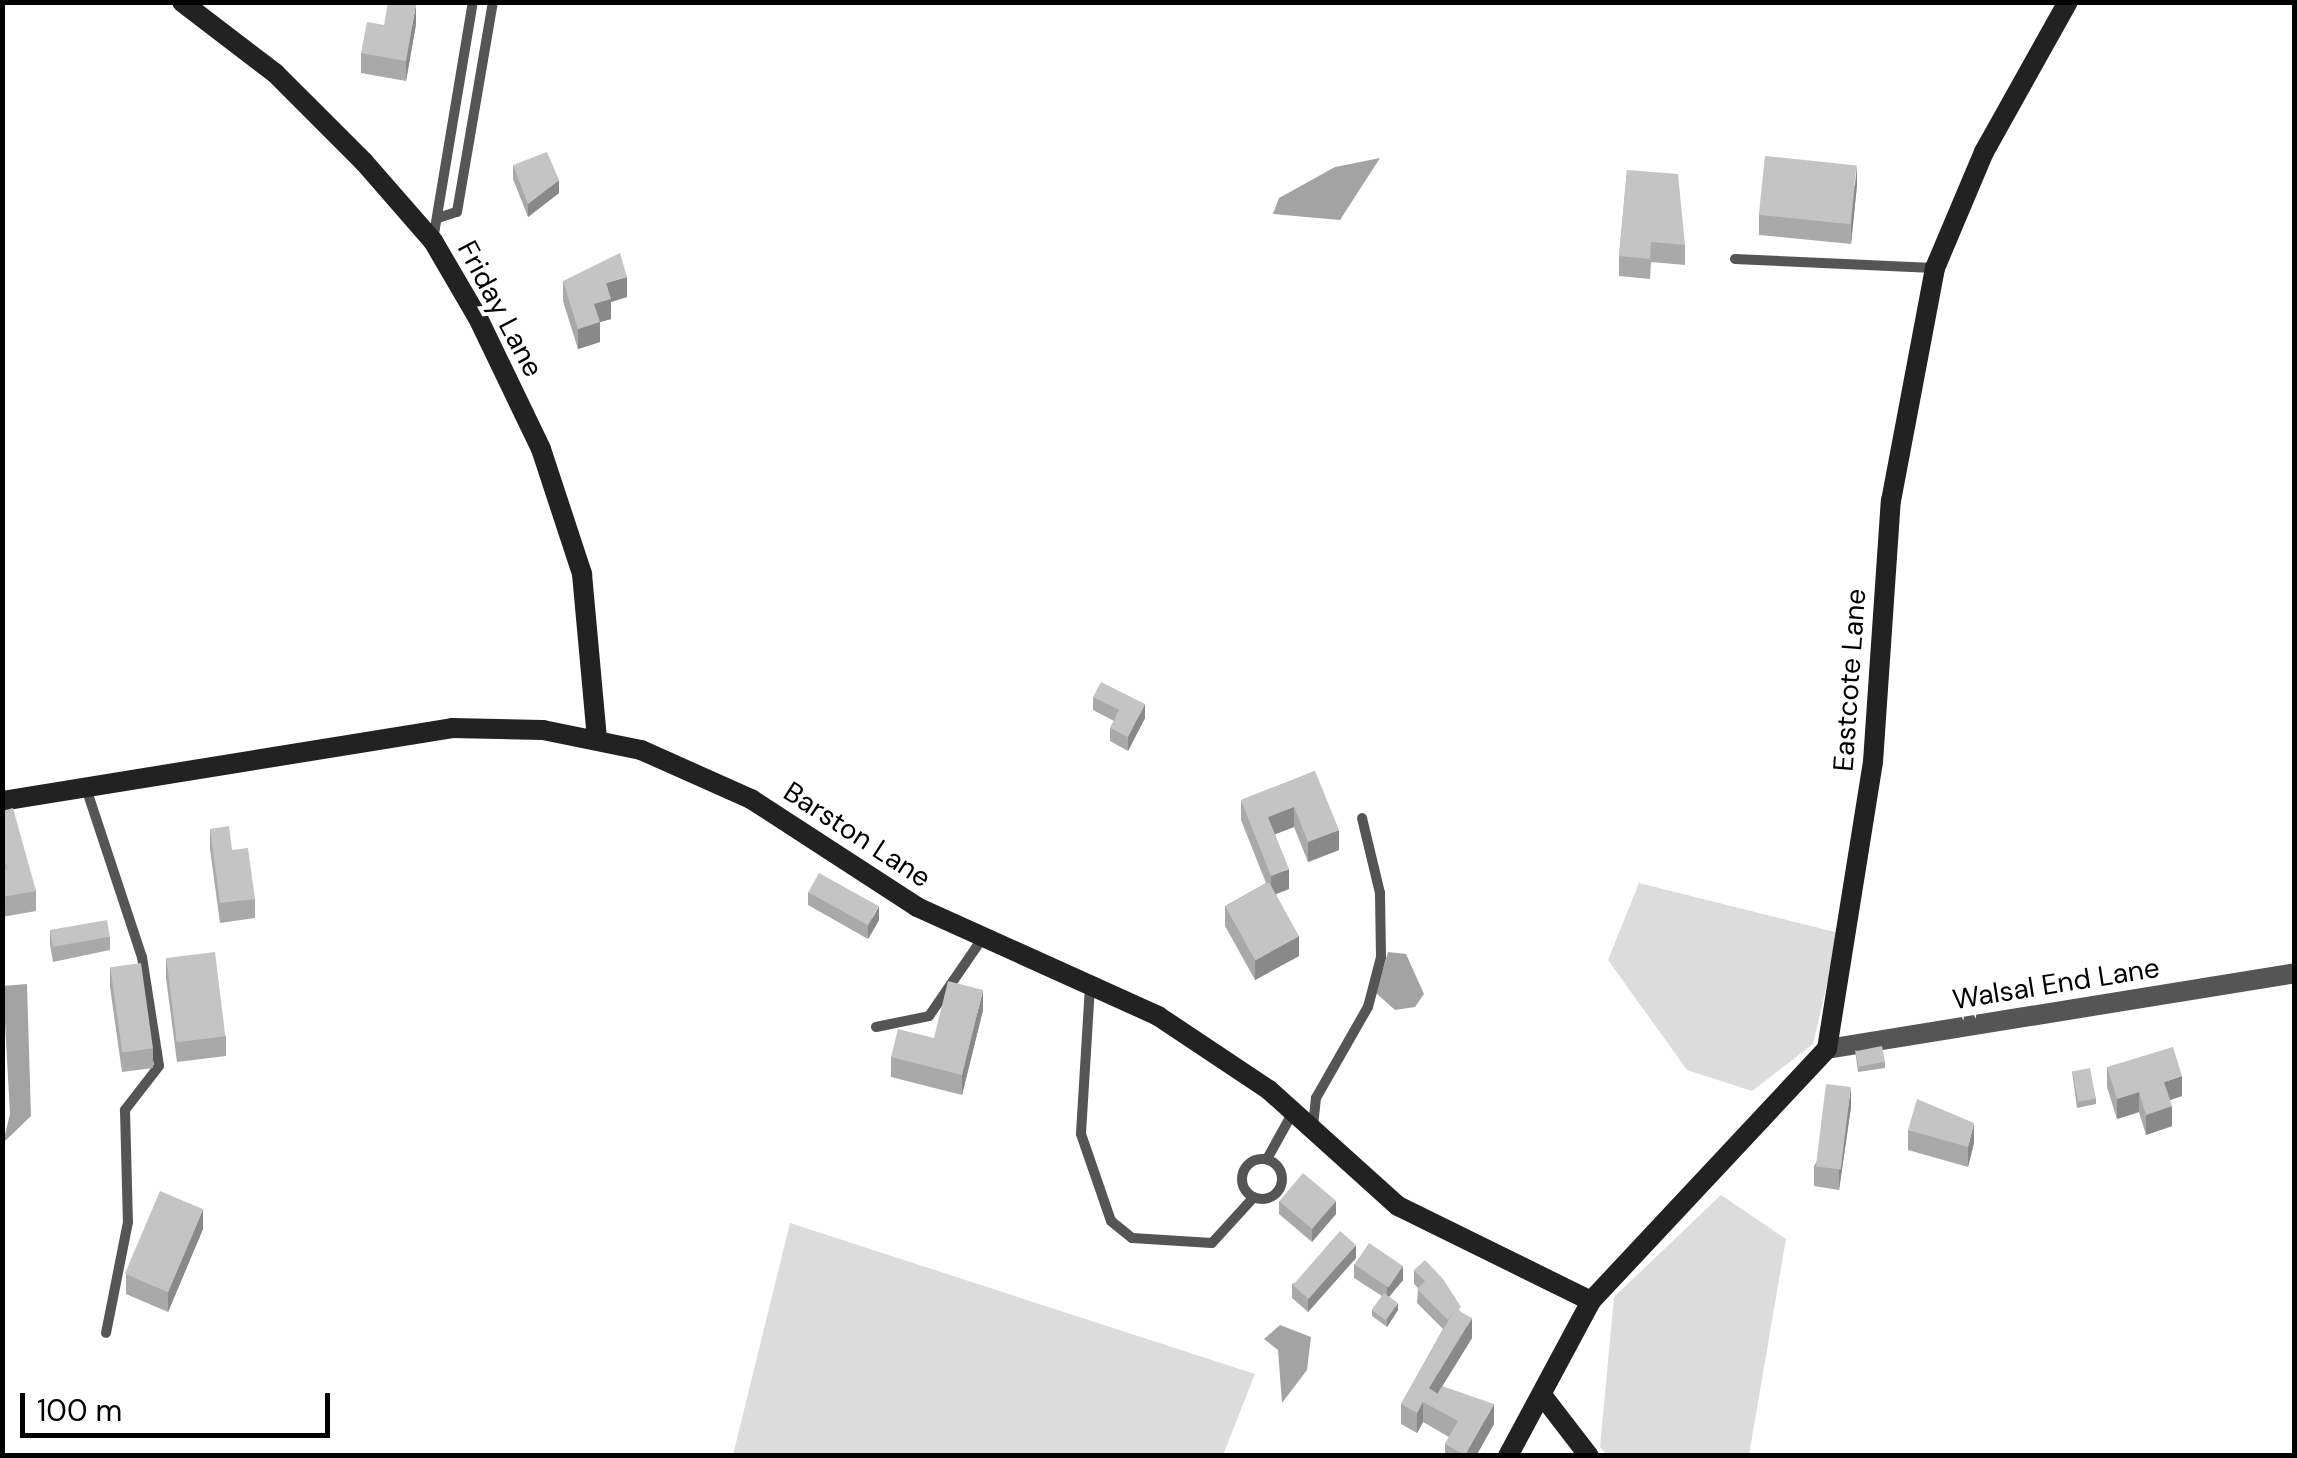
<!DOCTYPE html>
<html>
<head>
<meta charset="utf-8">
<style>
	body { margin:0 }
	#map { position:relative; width:2297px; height:1458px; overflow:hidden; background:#fff; font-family:"DM Sans",sans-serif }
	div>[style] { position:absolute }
	.green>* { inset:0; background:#dcdcdc }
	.water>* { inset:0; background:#a3a3a3 }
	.lane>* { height:10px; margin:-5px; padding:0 5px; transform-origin:5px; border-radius:5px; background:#555 }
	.lane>.ring { margin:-5px; padding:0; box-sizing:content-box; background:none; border:10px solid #555; border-radius:50% }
	.street>* { height:20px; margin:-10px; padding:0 10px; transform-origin:10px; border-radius:10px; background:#555 }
	.secondary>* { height:20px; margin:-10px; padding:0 10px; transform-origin:10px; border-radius:10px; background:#222 }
	.wall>* { inset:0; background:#a9a9a9 }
	.shaded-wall>* { inset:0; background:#898989 }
	.building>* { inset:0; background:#c4c4c4; transform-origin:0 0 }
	span { translate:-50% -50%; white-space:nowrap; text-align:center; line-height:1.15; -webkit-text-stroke:8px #fff; paint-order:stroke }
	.street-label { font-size:28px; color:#000 }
	.frame { position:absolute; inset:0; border:5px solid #000; pointer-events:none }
	.scale { position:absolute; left:20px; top:1393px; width:310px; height:45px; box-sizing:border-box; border:5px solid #000; border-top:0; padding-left:12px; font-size:30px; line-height:35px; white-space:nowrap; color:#000; -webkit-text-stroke:8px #fff; paint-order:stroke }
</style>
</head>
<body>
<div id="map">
	<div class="green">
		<i style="clip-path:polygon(1639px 883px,1839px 933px,1813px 1044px,1752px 1091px,1687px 1070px,1608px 960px)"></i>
		<i style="clip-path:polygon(1721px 1195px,1786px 1239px,1749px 1455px,1607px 1455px,1600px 1447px,1614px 1297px)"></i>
		<i style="clip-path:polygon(790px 1223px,1255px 1374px,1223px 1455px,733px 1455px)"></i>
	</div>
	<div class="water">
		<i style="clip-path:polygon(1380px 158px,1340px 220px,1273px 214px,1279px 198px,1335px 167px)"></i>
		<i style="clip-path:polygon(1388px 952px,1406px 954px,1424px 994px,1415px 1007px,1395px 1010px,1376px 993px)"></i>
		<i style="clip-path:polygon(27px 984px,31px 1116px,3px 1143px,10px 1114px,3px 986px)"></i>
		<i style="clip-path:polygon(1280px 1325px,1311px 1337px,1307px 1370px,1282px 1403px,1278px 1350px,1264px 1339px)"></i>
	</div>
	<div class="lane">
		<i style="left:438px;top:218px;width:20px;rotate:-18deg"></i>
		<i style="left:457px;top:212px;width:213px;rotate:-80.3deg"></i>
		<i style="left:433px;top:240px;width:241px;rotate:-80.5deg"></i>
		<i style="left:1735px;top:259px;width:199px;rotate:2.6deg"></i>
		<i style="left:86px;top:788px;width:178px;rotate:71.7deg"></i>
		<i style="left:142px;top:957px;width:110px;rotate:81.1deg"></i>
		<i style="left:159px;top:1066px;width:56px;rotate:127.7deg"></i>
		<i style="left:125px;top:1110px;width:112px;rotate:88.5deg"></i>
		<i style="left:128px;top:1222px;width:113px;rotate:101.2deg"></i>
		<i style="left:1090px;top:986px;width:148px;rotate:93.5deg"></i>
		<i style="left:1081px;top:1134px;width:92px;rotate:71deg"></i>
		<i style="left:1111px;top:1221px;width:27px;rotate:39deg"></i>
		<i style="left:1132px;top:1238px;width:80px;rotate:3.6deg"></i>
		<i style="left:1212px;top:1243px;width:62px;rotate:-47.6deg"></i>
		<i style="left:876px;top:1027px;width:54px;rotate:-11.7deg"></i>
		<i style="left:929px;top:1016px;width:93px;rotate:-55.5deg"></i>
		<i style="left:1313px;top:1126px;width:28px;rotate:-84deg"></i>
		<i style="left:1316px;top:1098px;width:105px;rotate:-60.3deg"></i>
		<i style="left:1368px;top:1007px;width:52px;rotate:-75.4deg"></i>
		<i style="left:1381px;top:957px;width:64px;rotate:-90.9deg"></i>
		<i style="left:1380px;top:893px;width:77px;rotate:-103.5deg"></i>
		<i class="ring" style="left:1242px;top:1159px;width:30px;height:30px"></i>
		<i style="left:1267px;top:1159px;width:54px;rotate:-61deg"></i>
	</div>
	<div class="street">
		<i style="left:1827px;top:1049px;width:473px;rotate:-9.2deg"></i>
	</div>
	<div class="secondary">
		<i style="left:182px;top:2px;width:117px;rotate:37.4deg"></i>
		<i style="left:275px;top:73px;width:126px;rotate:45deg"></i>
		<i style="left:364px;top:162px;width:105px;rotate:48.9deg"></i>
		<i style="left:433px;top:241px;width:89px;rotate:59.7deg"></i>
		<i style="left:478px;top:318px;width:145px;rotate:64.3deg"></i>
		<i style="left:541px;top:449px;width:132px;rotate:71.8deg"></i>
		<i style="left:582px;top:574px;width:165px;rotate:84.8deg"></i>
		<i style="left:2px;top:801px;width:456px;rotate:-9.2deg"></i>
		<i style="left:452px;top:728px;width:91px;rotate:1.3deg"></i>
		<i style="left:543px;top:730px;width:100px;rotate:11.5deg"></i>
		<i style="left:641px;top:750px;width:120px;rotate:24deg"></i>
		<i style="left:751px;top:799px;width:198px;rotate:33deg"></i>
		<i style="left:917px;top:907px;width:265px;rotate:24.3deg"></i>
		<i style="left:1158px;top:1016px;width:133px;rotate:33.7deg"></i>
		<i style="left:1269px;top:1090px;width:173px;rotate:42deg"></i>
		<i style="left:1398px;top:1206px;width:215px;rotate:26.2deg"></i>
		<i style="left:1542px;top:1395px;width:77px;rotate:52.4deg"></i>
		<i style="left:1508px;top:1456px;width:176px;rotate:-61.8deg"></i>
		<i style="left:1591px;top:1301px;width:345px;rotate:-46.9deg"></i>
		<i style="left:1827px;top:1049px;width:291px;rotate:-80.9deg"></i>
		<i style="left:1873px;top:762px;width:262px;rotate:-86.1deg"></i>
		<i style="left:1891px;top:501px;width:237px;rotate:-79.3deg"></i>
		<i style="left:1935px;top:268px;width:126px;rotate:-67.1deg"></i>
		<i style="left:1984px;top:152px;width:172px;rotate:-60.8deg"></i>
	</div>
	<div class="wall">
		<i style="clip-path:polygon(416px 24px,406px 81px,361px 73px,361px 53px)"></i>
		<i style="clip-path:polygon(513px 165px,559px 193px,528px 217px,513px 179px)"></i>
		<i style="clip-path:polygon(1627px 170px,1685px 245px,1685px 265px,1651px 262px,1650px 279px,1619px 276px,1619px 256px)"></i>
		<i style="clip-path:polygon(1857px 185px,1851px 244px,1759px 235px,1759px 215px)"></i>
		<i style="clip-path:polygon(563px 281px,627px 297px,611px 302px,611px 319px,600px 322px,600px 342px,578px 349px,563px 301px)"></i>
		<i style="clip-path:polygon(1093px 697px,1145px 718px,1128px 751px,1110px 741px,1110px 728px,1114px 721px,1093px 710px)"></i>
		<i style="clip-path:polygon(1315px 771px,1339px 850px,1308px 862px,1294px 827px,1275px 834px,1289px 889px,1276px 894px,1299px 956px,1255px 980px,1225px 926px,1225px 906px,1266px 883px,1241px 820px,1241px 800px)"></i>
		<i style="clip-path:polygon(2px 811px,36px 891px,36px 911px,2px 917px)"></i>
		<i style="clip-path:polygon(210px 829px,232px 850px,255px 899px,255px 918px,220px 923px,210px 849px)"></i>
		<i style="clip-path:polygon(808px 892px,879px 920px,868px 939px,808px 905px)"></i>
		<i style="clip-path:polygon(50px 931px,110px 937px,110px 950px,53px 962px,50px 944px)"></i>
		<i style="clip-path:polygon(166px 958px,226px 1036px,226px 1056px,177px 1062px,166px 978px)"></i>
		<i style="clip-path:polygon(110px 967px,153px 1048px,153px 1068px,122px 1072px,110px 987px)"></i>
		<i style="clip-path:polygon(983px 1010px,962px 1095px,891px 1077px,891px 1057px,934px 1038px)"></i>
		<i style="clip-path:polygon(1855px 1050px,1885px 1062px,1885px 1068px,1858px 1072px)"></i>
		<i style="clip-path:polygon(2107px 1067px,2182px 1096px,2170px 1100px,2172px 1126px,2146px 1135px,2139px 1112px,2117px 1119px,2107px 1087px)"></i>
		<i style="clip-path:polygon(2072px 1071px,2096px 1098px,2096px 1104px,2077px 1108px)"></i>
		<i style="clip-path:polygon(1851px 1107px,1839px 1190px,1814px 1186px,1814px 1166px)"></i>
		<i style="clip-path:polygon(1908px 1130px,1974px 1143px,1968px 1167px,1908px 1150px)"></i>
		<i style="clip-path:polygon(1279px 1201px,1336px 1214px,1312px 1242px,1279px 1214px)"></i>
		<i style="clip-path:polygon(203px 1229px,168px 1312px,126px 1294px,126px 1274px)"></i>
		<i style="clip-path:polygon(1356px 1258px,1308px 1312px,1292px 1298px,1292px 1284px)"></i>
		<i style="clip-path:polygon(1354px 1264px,1403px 1280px,1389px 1297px,1398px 1310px,1387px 1327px,1372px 1316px,1372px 1310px,1382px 1296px,1354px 1278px)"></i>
		<i style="clip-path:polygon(1414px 1270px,1461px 1312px,1472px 1338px,1438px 1393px,1494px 1424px,1476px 1456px,1445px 1456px,1445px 1444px,1449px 1437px,1423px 1422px,1417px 1433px,1401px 1424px,1401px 1404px,1443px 1329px,1417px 1303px,1418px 1288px,1414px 1284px)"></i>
	</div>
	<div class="shaded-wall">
		<i style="clip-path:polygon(416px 4px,416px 24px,406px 81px,406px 61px)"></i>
		<i style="clip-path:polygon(1857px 165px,1857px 185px,1851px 244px,1851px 224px)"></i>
		<i style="clip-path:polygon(559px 180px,559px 193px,528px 217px,528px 204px)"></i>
		<i style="clip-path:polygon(627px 277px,627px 297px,611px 302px,611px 319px,594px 324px,594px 304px,606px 283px)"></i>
		<i style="clip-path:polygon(600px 322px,600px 342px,578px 349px,578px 329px)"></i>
		<i style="clip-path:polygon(1145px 704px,1145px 718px,1128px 751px,1128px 737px)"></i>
		<i style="clip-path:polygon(1294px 807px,1294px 827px,1268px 837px,1268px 817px)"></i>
		<i style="clip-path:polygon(1339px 830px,1339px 850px,1308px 862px,1308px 842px)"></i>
		<i style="clip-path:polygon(1289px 869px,1289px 889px,1271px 896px,1271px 876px)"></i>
		<i style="clip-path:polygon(879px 906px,879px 920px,868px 939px,868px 926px)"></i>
		<i style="clip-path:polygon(1299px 936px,1299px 956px,1255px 980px,1255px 960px)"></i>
		<i style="clip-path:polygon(983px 990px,983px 1010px,962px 1095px,962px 1075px)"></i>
		<i style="clip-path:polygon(2182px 1076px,2182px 1096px,2164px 1102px,2164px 1082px)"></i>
		<i style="clip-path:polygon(1851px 1087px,1851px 1107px,1839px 1190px,1839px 1170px)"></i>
		<i style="clip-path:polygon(2139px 1092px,2139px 1112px,2117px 1119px,2117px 1099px)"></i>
		<i style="clip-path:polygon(2172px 1106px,2172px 1126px,2146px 1135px,2146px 1115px)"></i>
		<i style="clip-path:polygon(1974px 1123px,1974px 1143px,1968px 1167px,1968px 1147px)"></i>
		<i style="clip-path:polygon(1336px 1201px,1336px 1214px,1312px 1242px,1312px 1228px)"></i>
		<i style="clip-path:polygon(203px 1209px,203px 1229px,168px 1312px,168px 1292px)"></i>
		<i style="clip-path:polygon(1356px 1245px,1356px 1258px,1308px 1312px,1308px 1298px)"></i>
		<i style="clip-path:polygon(1403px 1266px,1403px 1280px,1387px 1299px,1387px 1286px)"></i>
		<i style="clip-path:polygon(1398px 1303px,1398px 1310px,1387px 1327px,1387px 1320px)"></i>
		<i style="clip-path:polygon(1472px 1318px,1472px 1338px,1430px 1406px,1429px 1388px)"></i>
		<i style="clip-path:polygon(1423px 1402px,1423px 1422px,1417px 1433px,1417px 1413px)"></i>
		<i style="clip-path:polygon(1494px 1404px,1494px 1424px,1476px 1456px,1465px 1456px)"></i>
	</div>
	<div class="building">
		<i style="clip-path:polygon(388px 2px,416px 4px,406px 61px,361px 53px,367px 22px,384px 25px)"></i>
		<i style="clip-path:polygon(547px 152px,559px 180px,528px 204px,513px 165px)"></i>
		<i style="left:1765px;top:156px;width:92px;height:59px;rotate:6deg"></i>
		<i style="clip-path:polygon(1627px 170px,1678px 174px,1685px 245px,1651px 242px,1650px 259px,1619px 256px)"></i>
		<i style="clip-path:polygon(620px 253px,627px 277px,606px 283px,611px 299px,594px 304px,600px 322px,578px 329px,563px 281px)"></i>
		<i style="clip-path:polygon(1101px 682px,1145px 704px,1128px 737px,1110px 728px,1119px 710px,1093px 697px)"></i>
		<i style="clip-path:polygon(1315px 771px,1339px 830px,1308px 842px,1294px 807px,1268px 817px,1289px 869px,1271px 876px,1241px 800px)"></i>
		<i style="clip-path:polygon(13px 808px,36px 891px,2px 897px,2px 871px,7px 869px,2px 853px,2px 811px)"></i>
		<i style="clip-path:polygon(229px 826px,232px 850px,248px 848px,255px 899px,220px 903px,210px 829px)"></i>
		<i style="left:819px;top:873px;width:68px;height:22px;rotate:29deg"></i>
		<i style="left:1269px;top:882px;width:62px;height:50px;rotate:61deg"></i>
		<i style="left:107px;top:920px;width:17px;height:58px;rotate:80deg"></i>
		<i style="left:215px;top:952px;width:85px;height:49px;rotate:83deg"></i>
		<i style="left:141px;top:963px;width:86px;height:31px;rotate:82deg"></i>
		<i style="clip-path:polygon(948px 981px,983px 990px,962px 1075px,891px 1057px,898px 1029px,934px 1038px)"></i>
		<i style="left:1882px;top:1046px;width:16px;height:27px;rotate:79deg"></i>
		<i style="clip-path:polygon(2173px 1047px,2182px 1076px,2164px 1082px,2172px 1106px,2146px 1115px,2139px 1092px,2117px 1099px,2107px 1067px)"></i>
		<i style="left:2090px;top:1068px;width:31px;height:18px;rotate:79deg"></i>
		<i style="left:1826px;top:1084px;width:25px;height:83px;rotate:7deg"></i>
		<i style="clip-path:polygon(1917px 1099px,1974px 1123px,1968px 1147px,1908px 1130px)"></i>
		<i style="left:1303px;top:1173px;width:43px;height:37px;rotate:40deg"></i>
		<i style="left:160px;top:1191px;width:47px;height:90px;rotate:23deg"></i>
		<i style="left:1340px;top:1231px;width:21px;height:72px;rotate:41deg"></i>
		<i style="left:1369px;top:1243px;width:41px;height:26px;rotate:34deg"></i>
		<i style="clip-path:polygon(1425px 1260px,1443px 1279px,1461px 1307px,1458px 1310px,1455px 1309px,1448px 1320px,1417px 1289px,1425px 1281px,1414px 1270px)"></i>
		<i style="left:1384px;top:1293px;width:17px;height:21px;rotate:36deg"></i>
		<i style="clip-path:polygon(1455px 1309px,1472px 1318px,1429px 1388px,1438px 1394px,1442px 1386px,1494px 1404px,1465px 1455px,1445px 1444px,1458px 1421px,1423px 1402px,1417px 1413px,1401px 1404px)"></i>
	</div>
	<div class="street-label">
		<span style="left:500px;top:309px;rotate:62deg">Friday Lane</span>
		<span style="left:1850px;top:680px;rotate:-86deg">Eastcote Lane</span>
		<span style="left:857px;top:835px;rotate:33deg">Barston Lane</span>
		<span style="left:2056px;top:984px;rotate:-9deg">Walsal End Lane</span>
	</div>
	<div class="frame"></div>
	<div class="scale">100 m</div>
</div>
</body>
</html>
